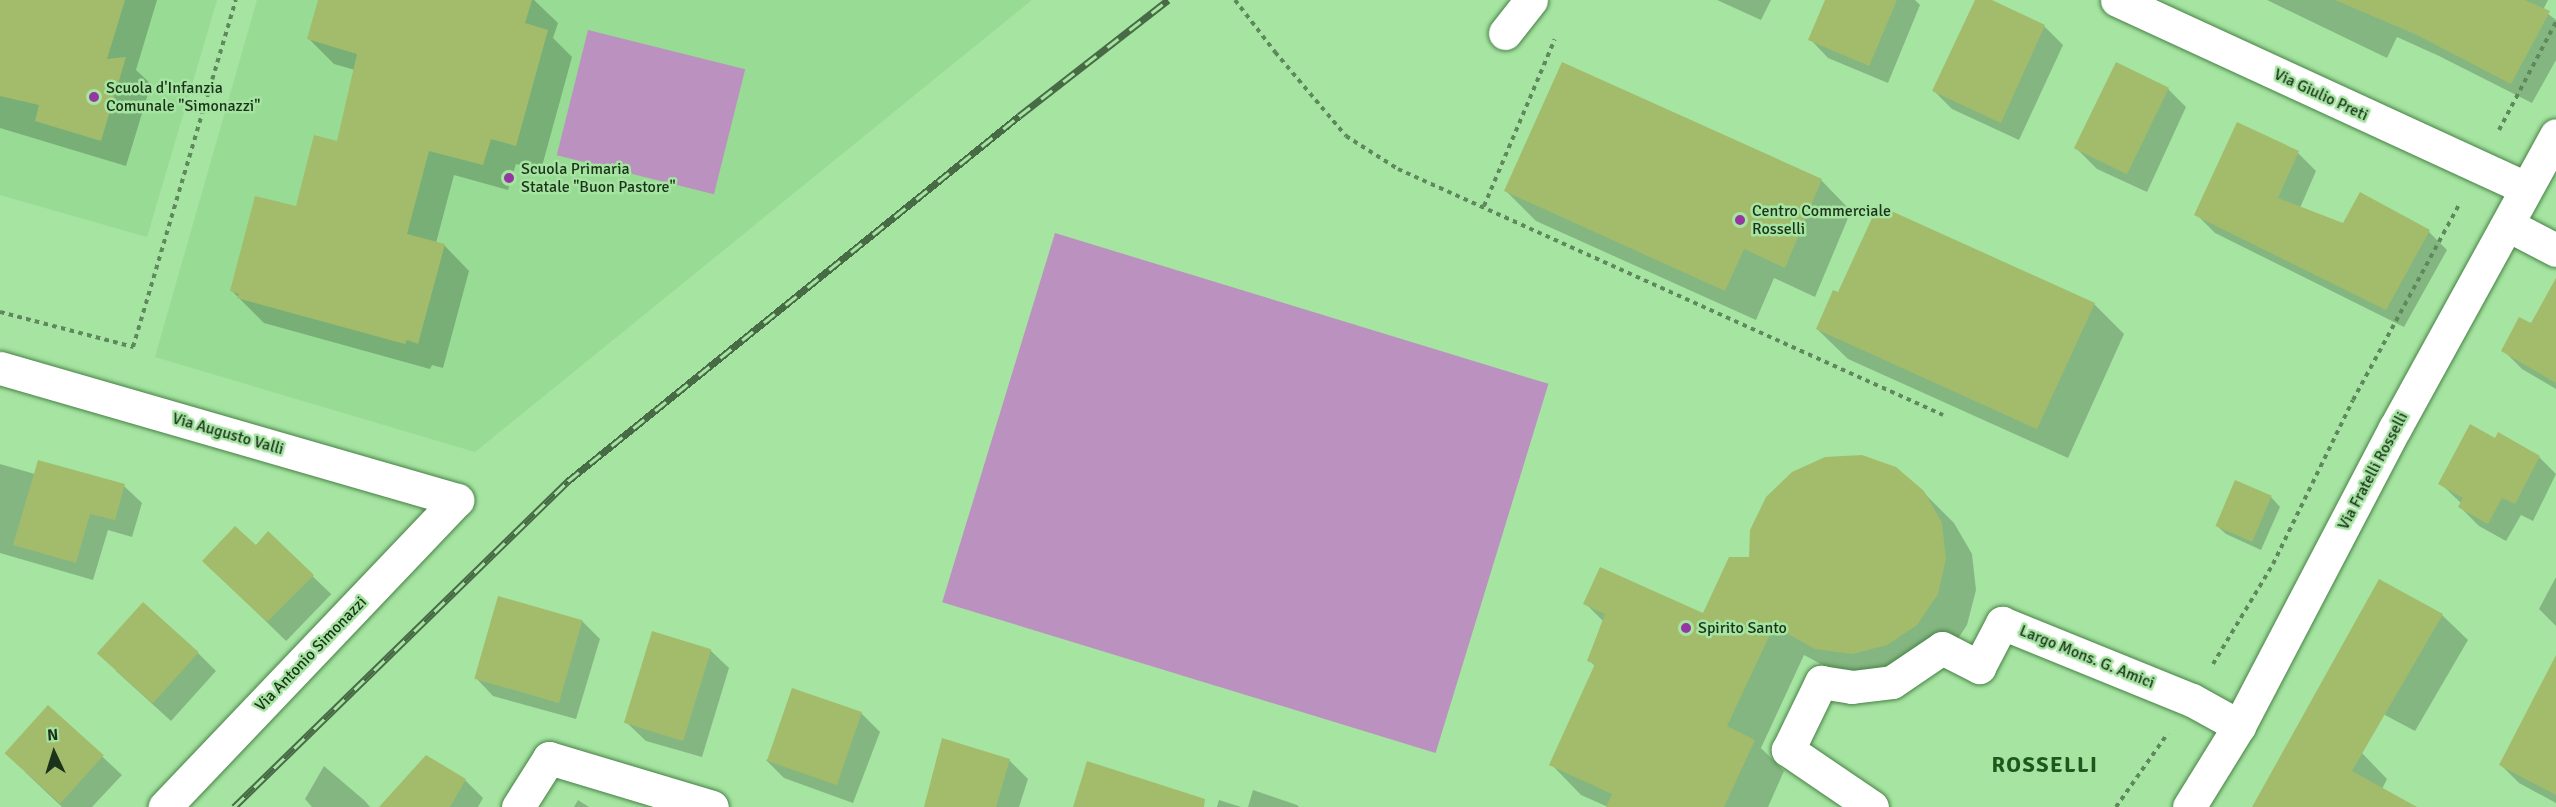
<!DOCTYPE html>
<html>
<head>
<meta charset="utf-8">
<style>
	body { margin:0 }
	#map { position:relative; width:2556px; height:807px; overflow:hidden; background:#a6e4a2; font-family:Signika,sans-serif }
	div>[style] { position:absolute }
	.built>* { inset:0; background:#97db94 }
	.green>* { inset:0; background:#bb91c0; transform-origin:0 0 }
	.shadow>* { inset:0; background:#0003; transform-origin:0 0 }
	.building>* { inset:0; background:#a3bc6c; transform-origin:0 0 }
	.path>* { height:4px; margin-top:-2px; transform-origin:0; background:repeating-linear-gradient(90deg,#5f895c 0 4.5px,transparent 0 9px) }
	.roads { filter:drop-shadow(0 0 2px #478145) drop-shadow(0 0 2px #478145) }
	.minor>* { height:33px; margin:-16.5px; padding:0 16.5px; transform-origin:16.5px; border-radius:16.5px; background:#fff }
	.rail>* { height:7px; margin-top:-3.5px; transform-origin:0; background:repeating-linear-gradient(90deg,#a6e4a2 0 14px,#476b45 0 28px); box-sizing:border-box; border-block:2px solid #476b45 }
	.dots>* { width:16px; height:16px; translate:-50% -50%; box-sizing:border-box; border:3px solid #a6e4a2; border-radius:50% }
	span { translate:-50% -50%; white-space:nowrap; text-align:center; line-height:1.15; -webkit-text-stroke:5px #a6e4a2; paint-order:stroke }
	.poi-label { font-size:16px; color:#1b331a }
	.left { translate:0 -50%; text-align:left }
	.street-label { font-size:16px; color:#1b331a }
	.district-label { font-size:22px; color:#1e581d; font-weight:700; letter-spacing:1.5px }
	.north { position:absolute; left:24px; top:723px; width:60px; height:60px; -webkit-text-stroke:4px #a6e4a2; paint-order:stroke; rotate:356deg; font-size:16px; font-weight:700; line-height:24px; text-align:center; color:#1b331a }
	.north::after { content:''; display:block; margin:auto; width:21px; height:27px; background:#1b331a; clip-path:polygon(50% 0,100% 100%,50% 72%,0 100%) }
</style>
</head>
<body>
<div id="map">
	<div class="built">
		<i style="clip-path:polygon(0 0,217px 0,147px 237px,0 195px)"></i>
		<i style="clip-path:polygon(257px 0,1032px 0,475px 452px,155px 357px)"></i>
	</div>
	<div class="green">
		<i style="left:588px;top:30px;width:162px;height:129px;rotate:14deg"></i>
		<i style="left:1055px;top:233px;width:516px;height:386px;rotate:17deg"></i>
	</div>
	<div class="shadow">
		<i style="clip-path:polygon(0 0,157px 0,136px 70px,151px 84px,126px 166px,0 128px)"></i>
		<i style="clip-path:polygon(320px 0,534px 0,558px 23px,553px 38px,572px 57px,541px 170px,516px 164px,508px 190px,454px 175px,436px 243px,444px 245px,469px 271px,443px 368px,432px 365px,430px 369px,264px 323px,232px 291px,297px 208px,338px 143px,355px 70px,334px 64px,309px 39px)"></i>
		<i style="clip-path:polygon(1717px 0,1771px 0,1761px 20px)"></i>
		<i style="clip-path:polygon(1826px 0,1915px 0,1920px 5px,1888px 83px,1828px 58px,1810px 39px)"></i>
		<i style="clip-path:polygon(1976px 0,1988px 0,2045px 27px,2063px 45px,2019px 140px,1952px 109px,1934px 91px)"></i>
		<i style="clip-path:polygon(2267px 0,2548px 0,2543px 10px,2556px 20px,2556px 60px,2532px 103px,2439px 56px,2397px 37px,2387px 58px)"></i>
		<i style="clip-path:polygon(2168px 89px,2186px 107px,2147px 192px,2097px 169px,2078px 150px)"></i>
		<i style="clip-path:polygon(2298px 153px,2316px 171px,2300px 208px,2343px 225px,2429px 232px,2447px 250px,2404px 327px,2215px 233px,2196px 214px)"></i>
		<i style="clip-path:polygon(1821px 180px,1851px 211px,1815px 297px,1774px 278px,1756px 320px,1536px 221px,1506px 191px)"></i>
		<i style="clip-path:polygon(1838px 294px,2094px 304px,2124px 334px,2068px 458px,1848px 359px,1817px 329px)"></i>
		<i style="clip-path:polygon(2556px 306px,2556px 389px,2522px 369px,2503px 350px)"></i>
		<i style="clip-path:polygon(2496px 440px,2539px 457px,2556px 474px,2533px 521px,2521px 515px,2506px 541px,2479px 526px,2460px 507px,2462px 504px,2440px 483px)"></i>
		<i style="clip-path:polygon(0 464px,35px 474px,124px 486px,142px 503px,132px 537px,108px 530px,93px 580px,0 553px)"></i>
		<i style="clip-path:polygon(1923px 492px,1954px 523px,1972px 554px,1976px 590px,1967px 625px,1947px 655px,1847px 678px,1804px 655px,1761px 748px,1784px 771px,1768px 807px,1608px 807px,1581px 795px,1551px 764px,1595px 666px,1589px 660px,1604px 622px,1585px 603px,1704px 615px,1751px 558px)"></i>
		<i style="clip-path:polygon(2271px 497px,2280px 507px,2261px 550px,2226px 534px,2216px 525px)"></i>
		<i style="left:268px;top:533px;width:88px;height:65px;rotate:44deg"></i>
		<i style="clip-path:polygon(2556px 577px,2556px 626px,2539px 609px)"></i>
		<i style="clip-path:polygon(2379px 581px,2442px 615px,2468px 640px,2415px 731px,2353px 698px)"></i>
		<i style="clip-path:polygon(582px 621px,600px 639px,576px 719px,493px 696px,475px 677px)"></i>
		<i style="clip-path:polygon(710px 650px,729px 668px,702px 757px,646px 741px,627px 723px)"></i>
		<i style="clip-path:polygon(198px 653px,216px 671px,171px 721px,116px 671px)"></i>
		<i style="clip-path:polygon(49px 707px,122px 775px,92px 807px,62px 807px,25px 772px)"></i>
		<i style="clip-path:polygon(2556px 708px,2556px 803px,2519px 783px,2500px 764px)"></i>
		<i style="clip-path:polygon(861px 713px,880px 732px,853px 803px,784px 778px,766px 760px)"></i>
		<i style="clip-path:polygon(2362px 753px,2387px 779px,2382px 789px,2414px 807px,2270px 807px)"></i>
		<i style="clip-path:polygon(1009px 760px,1028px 779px,1019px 807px,925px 807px)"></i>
		<i style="clip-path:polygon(324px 766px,365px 801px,370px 807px,312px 807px,305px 799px)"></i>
		<i style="clip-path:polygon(465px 780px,483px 798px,478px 807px,382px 807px)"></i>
		<i style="clip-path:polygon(1253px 790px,1297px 805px,1299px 807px,1248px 807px)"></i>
		<i style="clip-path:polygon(578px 800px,589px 807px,574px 807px)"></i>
		<i style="clip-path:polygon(1219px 800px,1241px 807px,1217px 807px)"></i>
	</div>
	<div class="building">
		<i style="clip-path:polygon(0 0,125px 0,107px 59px,126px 57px,101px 141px,35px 121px,39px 105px,0 96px)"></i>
		<i style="clip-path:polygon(318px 0,532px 0,525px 23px,548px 30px,516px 146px,491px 139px,483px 165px,429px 151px,407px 234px,445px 244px,418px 344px,407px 340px,405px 344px,237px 298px,239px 294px,230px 291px,255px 196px,296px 206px,314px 135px,337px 141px,357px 54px,307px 39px)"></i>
		<i style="clip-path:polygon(1825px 0,1897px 0,1869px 66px,1808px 40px)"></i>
		<i style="clip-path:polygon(1975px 0,1992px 0,2045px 25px,2001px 123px,1932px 91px)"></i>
		<i style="clip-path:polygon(2335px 0,2525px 0,2550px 11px,2511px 84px,2417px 35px)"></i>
		<i style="clip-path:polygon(1562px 62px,1822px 179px,1785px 268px,1744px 249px,1725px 291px,1504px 191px)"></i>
		<i style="left:2116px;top:62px;width:59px;height:96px;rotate:26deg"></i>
		<i style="clip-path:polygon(2237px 122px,2299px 151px,2278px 198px,2343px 223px,2360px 192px,2430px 230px,2386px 310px,2194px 215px)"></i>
		<i style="clip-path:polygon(1878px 205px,2095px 303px,2037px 429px,1816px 329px,1833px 290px,1838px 292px)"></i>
		<i style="clip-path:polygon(2556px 278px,2556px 383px,2501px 351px,2519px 317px,2531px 323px)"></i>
		<i style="clip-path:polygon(2470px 424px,2495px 438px,2498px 432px,2540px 456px,2515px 504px,2502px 498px,2488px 524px,2458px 507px,2463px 498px,2438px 484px)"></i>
		<i style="clip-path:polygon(1862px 455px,1896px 467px,1924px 491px,1942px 523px,1946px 559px,1938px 594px,1917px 625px,1887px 645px,1852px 654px,1815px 649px,1774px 626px,1727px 726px,1755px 740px,1724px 807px,1606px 807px,1612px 794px,1549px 765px,1595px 664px,1587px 661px,1605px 614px,1583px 604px,1600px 567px,1703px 613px,1729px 557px,1749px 557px,1750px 530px,1766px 497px,1792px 472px,1825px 457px)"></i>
		<i style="clip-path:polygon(38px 460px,125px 484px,115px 520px,90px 514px,76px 563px,13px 545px)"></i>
		<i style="left:2235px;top:480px;width:40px;height:50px;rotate:23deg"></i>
		<i style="clip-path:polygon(235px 526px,256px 545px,268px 531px,314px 575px,267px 622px,202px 561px)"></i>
		<i style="clip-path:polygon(2379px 579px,2443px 614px,2352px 771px,2417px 807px,2252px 807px)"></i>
		<i style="left:498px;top:596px;width:88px;height:86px;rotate:16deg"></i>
		<i style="left:143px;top:602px;width:75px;height:69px;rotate:42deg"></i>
		<i style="left:652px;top:631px;width:62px;height:96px;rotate:17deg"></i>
		<i style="clip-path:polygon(2556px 655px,2556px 795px,2499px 765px)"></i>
		<i style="left:792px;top:688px;width:74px;height:77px;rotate:19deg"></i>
		<i style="left:48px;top:705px;width:75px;height:65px;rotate:42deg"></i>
		<i style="clip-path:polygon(942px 738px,1010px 759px,996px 807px,924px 807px)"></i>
		<i style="clip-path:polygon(426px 755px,466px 779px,450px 807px,379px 807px)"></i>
		<i style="clip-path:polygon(1087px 761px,1205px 799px,1204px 807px,1073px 807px)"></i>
	</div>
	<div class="path">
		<i style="left:1235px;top:0;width:66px;rotate:52.4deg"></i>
		<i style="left:1275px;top:52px;width:110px;rotate:49.8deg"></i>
		<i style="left:1346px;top:136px;width:62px;rotate:32.4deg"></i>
		<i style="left:1398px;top:169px;width:598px;rotate:24.29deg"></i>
		<i style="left:2499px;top:130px;width:122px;rotate:-62.2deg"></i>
		<i style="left:1484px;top:206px;width:181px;rotate:-67deg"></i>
		<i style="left:0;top:312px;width:138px;rotate:14.7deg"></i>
		<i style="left:133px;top:347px;width:362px;rotate:-73.5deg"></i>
		<i style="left:2213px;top:664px;width:117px;rotate:-59deg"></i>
		<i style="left:2273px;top:564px;width:182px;rotate:-64deg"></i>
		<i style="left:2353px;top:400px;width:224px;rotate:-61.5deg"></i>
		<i style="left:2116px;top:807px;width:90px;rotate:-54.9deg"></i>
	</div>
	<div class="roads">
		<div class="minor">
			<i style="left:2117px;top:0;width:450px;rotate:24.7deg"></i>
			<i style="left:1505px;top:33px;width:42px;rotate:-51.8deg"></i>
			<i style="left:2508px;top:225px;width:54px;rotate:27.5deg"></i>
			<i style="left:0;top:368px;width:476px;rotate:16.1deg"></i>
			<i style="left:457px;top:500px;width:424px;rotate:133.6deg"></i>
			<i style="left:518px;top:807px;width:58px;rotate:-57.7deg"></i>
			<i style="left:549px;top:758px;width:170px;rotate:16.7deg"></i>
			<i style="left:1872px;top:807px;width:102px;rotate:-145.8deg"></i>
			<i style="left:1788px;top:750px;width:76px;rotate:-64.1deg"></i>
			<i style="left:1821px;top:682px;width:31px;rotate:9deg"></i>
			<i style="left:1852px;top:687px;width:40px;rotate:-7.1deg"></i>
			<i style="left:1892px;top:682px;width:60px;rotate:-34.2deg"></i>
			<i style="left:1942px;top:648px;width:42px;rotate:27.2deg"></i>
			<i style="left:1979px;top:667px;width:50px;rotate:-62.4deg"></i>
			<i style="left:2002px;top:623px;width:205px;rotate:22.1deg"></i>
			<i style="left:2192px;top:700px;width:54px;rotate:29deg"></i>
			<i style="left:2189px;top:807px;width:95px;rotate:-58.3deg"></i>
			<i style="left:2239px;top:726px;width:336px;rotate:-62.4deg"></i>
			<i style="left:2395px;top:428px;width:334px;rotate:-61.2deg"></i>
		</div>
	</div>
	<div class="rail">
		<i style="left:234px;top:807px;width:467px;rotate:-44.3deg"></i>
		<i style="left:568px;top:481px;width:580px;rotate:-38.98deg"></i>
		<i style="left:1019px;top:116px;width:189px;rotate:-37.9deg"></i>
	</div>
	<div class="dots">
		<i style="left:94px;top:97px;background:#9537a1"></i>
		<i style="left:509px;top:178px;background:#9537a1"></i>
		<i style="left:1740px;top:220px;background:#9537a1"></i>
		<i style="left:1686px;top:628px;background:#9537a1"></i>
	</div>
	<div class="poi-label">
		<span class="left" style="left:106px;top:97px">Scuola d'Infanzia<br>Comunale "Simonazzi"</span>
		<span class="left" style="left:521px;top:178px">Scuola Primaria<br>Statale "Buon Pastore"</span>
		<span class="left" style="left:1752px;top:220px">Centro Commerciale<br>Rosselli</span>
		<span class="left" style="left:1698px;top:628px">Spirito Santo</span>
	</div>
	<div class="street-label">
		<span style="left:2321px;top:95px;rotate:25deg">Via Giulio Preti</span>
		<span style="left:228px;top:434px;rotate:16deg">Via Augusto Valli</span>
		<span style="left:2373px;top:471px;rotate:-62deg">Via Fratelli Rosselli</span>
		<span style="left:311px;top:654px;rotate:-46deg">Via Antonio Simonazzi</span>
		<span style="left:2087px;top:657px;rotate:22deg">Largo Mons. G. Amici</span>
	</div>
	<div class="district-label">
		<span style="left:2045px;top:765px">ROSSELLI</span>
	</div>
	<div class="north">N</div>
</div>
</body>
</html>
